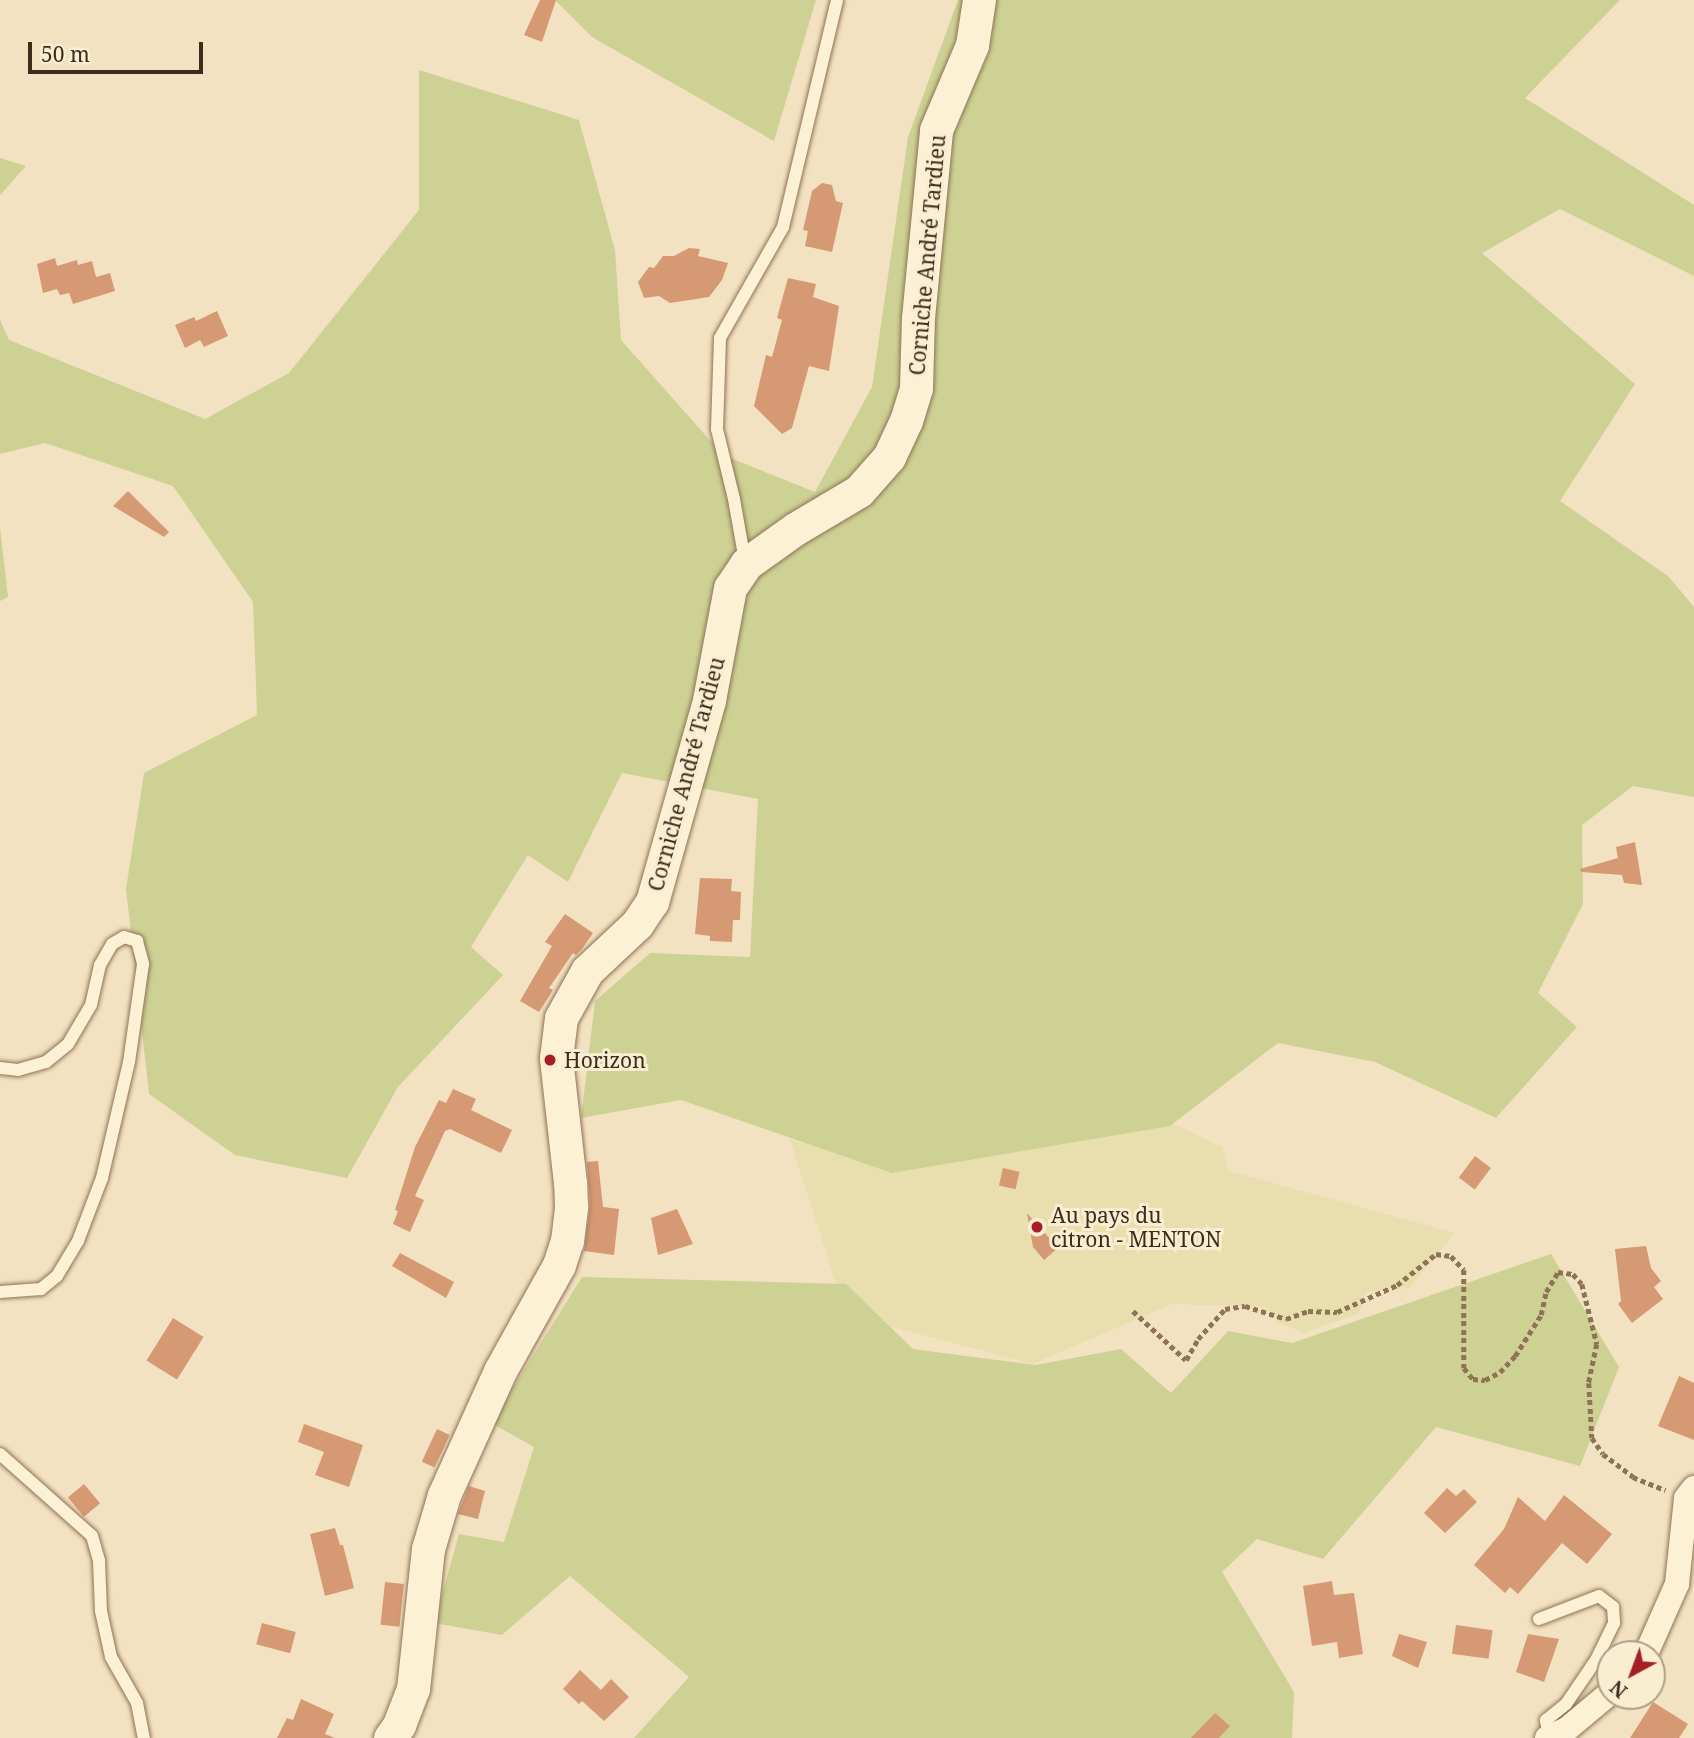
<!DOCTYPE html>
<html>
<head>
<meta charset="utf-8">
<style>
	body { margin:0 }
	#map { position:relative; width:1694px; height:1738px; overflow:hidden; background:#f3e2c1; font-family:"Noto Serif",serif }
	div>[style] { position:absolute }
	.farmland>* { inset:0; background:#e9dead }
	.green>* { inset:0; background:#cdd294 }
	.building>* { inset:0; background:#d59973; transform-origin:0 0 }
	.path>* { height:4.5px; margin-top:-2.25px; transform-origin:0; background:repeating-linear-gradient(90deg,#8f7356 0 5px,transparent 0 8.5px) }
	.roads { filter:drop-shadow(0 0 2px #8f7356) drop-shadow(0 0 2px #8f7356) }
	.lane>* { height:12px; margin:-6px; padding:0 6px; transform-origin:6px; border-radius:6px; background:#fcf0d5 }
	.street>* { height:24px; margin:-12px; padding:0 12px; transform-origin:12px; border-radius:12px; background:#fcf0d5 }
	.secondary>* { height:33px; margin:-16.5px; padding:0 16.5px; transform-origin:16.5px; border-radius:16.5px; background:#fcf0d5 }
	.dots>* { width:19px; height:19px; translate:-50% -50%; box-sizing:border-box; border:4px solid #f9edd2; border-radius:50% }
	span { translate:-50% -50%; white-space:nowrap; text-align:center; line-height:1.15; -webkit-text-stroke:6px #f9edd2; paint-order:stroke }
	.street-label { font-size:21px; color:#3d2b1c }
	.poi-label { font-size:21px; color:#3d2b1c }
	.left { translate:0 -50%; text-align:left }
	.north { position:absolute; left:1596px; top:1640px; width:70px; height:70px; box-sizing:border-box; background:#f9edd2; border:2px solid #ae9f89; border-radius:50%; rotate:221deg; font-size:19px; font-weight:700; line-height:28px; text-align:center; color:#3d2b1c }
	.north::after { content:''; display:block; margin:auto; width:24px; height:32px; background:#a51f24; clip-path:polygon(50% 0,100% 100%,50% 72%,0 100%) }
	.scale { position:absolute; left:28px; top:42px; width:175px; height:32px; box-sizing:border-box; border:4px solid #3d2b1c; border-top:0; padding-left:9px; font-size:21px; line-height:24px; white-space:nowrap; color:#3d2b1c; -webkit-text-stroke:5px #f9edd2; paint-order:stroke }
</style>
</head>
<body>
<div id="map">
	<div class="farmland">
		<i style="clip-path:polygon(915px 1044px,1017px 1048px,1222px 1147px,1229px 1171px,1455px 1233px,1409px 1288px,1366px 1292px,1359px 1314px,1303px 1333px,1278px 1322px,1266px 1307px,1172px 1304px,1033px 1364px,846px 1315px,790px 1140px,821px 1148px)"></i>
	</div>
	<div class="green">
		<i style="clip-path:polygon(555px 0,816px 0,774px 141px,592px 37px)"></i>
		<i style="clip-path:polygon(958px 0,1620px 0,1525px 98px,1694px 205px,1694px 276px,1560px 209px,1482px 253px,1635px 384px,1560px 501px,1668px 576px,1694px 607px,1694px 797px,1633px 786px,1582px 825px,1583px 904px,1538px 993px,1577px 1027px,1496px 1118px,1375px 1062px,1278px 1043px,1170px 1126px,892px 1173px,681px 1100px,581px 1118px,595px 1001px,650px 953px,750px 957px,758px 799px,622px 773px,568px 882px,528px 855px,471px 947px,503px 975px,398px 1087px,347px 1178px,235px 1155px,149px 1094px,126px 889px,144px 773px,257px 715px,253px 602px,173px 486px,45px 443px,0 454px,0 320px,9px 340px,205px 419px,289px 373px,419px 210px,419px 70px,579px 120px,615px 250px,621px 340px,723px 455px,815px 492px,872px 387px,908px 137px)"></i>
		<i style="clip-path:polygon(0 158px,26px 166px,0 195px)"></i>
		<i style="clip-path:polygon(0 527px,8px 597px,0 601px)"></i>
		<i style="clip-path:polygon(1551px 1254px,1619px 1367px,1580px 1466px,1436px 1427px,1323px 1559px,1257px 1539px,1222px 1572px,1294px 1692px,1292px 1738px,634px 1738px,689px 1677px,570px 1576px,502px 1635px,434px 1623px,459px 1534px,504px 1542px,534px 1447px,491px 1423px,582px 1277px,846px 1284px,913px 1349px,1036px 1365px,1121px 1349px,1171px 1393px,1228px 1331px,1292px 1343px)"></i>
	</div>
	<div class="building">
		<i style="clip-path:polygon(540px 0,556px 0,542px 42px,524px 35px)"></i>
		<i style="clip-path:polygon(822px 183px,832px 185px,836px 201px,843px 203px,832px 252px,805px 246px,808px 231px,803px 230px,812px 191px)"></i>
		<i style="clip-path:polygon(689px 248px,700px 249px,698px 256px,728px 263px,722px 280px,709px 297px,670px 303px,659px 296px,644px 298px,638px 282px,649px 267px,654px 268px,663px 256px,674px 256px)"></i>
		<i style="clip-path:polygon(55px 258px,57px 266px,77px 260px,78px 265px,92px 261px,96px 277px,110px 273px,115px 291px,73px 304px,69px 293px,60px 295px,57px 289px,43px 293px,37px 264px)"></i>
		<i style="clip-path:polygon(788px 278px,816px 284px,813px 297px,839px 306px,829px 371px,809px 366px,792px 428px,782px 434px,754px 406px,766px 355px,772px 357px,782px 320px,777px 318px)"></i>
		<i style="clip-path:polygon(217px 311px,228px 336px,204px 347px,200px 340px,185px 348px,175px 325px,194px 317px,196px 321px)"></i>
		<i style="clip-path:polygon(128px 491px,169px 532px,164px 537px,113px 506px)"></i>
		<i style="clip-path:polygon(1635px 842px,1642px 885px,1624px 883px,1622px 875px,1581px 872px,1580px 869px,1618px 858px,1616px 847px)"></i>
		<i style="clip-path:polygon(700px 878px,732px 879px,731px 891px,741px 892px,740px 920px,733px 920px,732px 942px,710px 941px,710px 936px,695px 934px)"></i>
		<i style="clip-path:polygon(565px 914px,593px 933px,582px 949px,576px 955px,573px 953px,549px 988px,553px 990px,539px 1012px,520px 1001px,552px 946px,545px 942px)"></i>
		<i style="clip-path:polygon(453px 1089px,476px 1099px,471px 1110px,512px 1130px,501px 1153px,450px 1129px,445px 1131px,415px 1196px,424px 1200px,410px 1232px,393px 1224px,398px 1211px,395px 1210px,415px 1147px,439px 1100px,446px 1103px)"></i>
		<i style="left:1475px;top:1156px;width:20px;height:27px;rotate:37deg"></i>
		<i style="clip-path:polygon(598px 1161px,603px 1207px,619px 1209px,614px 1255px,584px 1251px,590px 1205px,587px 1162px)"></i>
		<i style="left:1003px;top:1168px;width:17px;height:18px;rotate:13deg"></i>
		<i style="clip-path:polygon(677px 1209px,693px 1244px,658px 1255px,651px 1218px)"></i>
		<i style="clip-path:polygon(1027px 1213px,1058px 1248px,1044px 1260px,1033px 1247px)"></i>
		<i style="clip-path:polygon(1646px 1246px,1651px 1268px,1661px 1281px,1654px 1287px,1663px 1299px,1632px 1323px,1618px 1304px,1621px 1301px,1615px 1249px)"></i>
		<i style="clip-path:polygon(400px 1253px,454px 1282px,446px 1298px,392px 1266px)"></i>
		<i style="left:173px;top:1318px;width:36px;height:50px;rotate:32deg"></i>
		<i style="clip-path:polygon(1679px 1376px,1694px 1383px,1694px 1440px,1658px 1426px)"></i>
		<i style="clip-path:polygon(304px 1424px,363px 1445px,349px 1487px,315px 1475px,324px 1452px,298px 1442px)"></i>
		<i style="left:437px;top:1429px;width:14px;height:36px;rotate:25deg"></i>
		<i style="left:84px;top:1484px;width:25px;height:21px;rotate:50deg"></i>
		<i style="clip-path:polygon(469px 1486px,485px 1491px,478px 1519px,458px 1514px)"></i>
		<i style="clip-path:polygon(1447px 1488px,1456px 1496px,1464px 1489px,1477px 1502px,1445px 1533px,1424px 1513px)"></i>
		<i style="clip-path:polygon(1564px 1495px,1612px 1534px,1587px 1564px,1562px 1543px,1518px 1594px,1510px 1587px,1505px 1593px,1474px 1565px,1504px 1529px,1518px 1497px,1545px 1521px)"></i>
		<i style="clip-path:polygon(335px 1528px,340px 1545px,343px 1545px,354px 1588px,325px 1596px,310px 1534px)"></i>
		<i style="clip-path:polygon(1332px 1581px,1334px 1595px,1354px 1593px,1363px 1654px,1339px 1658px,1337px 1642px,1312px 1646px,1303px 1586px)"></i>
		<i style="left:385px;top:1582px;width:19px;height:43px;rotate:6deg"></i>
		<i style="left:262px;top:1623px;width:35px;height:22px;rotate:15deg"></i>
		<i style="left:1456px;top:1625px;width:37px;height:29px;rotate:8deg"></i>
		<i style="clip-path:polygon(1399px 1634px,1427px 1642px,1418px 1668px,1392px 1656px)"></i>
		<i style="clip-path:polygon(1528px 1634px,1559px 1639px,1544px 1682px,1516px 1672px)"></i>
		<i style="clip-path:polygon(580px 1670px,601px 1690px,611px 1679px,629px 1697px,604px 1721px,582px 1701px,579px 1704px,563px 1689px)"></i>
		<i style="clip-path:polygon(301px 1699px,334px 1714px,325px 1734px,335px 1738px,277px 1738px,287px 1718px,293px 1720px)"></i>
		<i style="clip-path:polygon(1653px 1702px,1688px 1724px,1679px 1738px,1630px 1738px)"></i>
		<i style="clip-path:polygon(1215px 1713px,1230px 1726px,1219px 1738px,1191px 1738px)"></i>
	</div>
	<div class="path">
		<i style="left:1133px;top:1311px;width:72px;rotate:42.8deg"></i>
		<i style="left:1186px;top:1360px;width:24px;rotate:-60deg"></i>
		<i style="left:1198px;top:1339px;width:40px;rotate:-48deg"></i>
		<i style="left:1225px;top:1309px;width:20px;rotate:-9deg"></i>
		<i style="left:1245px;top:1306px;width:43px;rotate:17.6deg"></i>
		<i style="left:1286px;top:1319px;width:23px;rotate:-20deg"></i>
		<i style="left:1308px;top:1311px;width:29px;rotate:2deg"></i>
		<i style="left:1337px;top:1312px;width:66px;rotate:-24.2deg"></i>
		<i style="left:1397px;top:1285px;width:50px;rotate:-38.5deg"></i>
		<i style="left:1436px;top:1254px;width:15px;rotate:8deg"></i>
		<i style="left:1451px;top:1256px;width:19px;rotate:47deg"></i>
		<i style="left:1464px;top:1270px;width:98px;rotate:90deg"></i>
		<i style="left:1464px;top:1368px;width:14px;rotate:51deg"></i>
		<i style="left:1473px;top:1379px;width:12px;rotate:5deg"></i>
		<i style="left:1485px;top:1380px;width:17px;rotate:-28deg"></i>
		<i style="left:1500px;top:1372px;width:22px;rotate:-47deg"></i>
		<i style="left:1515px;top:1356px;width:49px;rotate:-57.6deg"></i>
		<i style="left:1541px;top:1315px;width:24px;rotate:-78deg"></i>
		<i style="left:1546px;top:1292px;width:23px;rotate:-59deg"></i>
		<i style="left:1558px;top:1272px;width:15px;rotate:8deg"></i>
		<i style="left:1573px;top:1274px;width:13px;rotate:48deg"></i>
		<i style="left:1582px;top:1284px;width:62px;rotate:76deg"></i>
		<i style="left:1597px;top:1344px;width:40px;rotate:102deg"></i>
		<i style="left:1589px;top:1383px;width:55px;rotate:86.9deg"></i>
		<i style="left:1592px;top:1438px;width:19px;rotate:55deg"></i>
		<i style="left:1603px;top:1454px;width:38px;rotate:37deg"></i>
		<i style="left:1633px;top:1477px;width:35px;rotate:22deg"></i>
	</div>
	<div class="roads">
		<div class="lane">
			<i style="left:745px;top:561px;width:63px;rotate:-100.1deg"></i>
			<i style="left:734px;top:499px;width:72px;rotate:-103.7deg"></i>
			<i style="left:717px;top:429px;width:91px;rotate:-88.1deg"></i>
			<i style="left:720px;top:338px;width:128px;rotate:-60.4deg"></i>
			<i style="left:783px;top:227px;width:233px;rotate:-76.6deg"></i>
			<i style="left:0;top:1068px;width:18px;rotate:6deg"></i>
			<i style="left:18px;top:1070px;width:29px;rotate:-16deg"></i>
			<i style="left:46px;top:1062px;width:28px;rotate:-39deg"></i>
			<i style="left:68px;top:1044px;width:45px;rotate:-59.5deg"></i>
			<i style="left:91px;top:1005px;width:41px;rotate:-77.3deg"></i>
			<i style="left:100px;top:965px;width:24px;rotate:-60deg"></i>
			<i style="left:112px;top:944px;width:14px;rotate:-30deg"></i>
			<i style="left:124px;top:937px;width:14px;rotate:17deg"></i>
			<i style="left:137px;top:941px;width:24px;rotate:75deg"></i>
			<i style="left:143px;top:964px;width:99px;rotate:98.1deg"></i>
			<i style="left:129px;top:1062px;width:119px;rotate:103.1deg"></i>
			<i style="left:102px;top:1178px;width:67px;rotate:110.9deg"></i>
			<i style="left:78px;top:1241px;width:41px;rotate:121deg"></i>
			<i style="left:57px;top:1276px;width:21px;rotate:141deg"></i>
			<i style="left:41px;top:1289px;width:41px;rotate:175.8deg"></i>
			<i style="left:0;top:1454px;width:123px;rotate:41.7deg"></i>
			<i style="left:92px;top:1536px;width:26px;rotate:74deg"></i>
			<i style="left:99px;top:1561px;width:50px;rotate:87.7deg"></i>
			<i style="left:101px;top:1611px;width:47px;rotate:77.7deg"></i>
			<i style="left:111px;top:1657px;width:53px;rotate:60.5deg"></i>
			<i style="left:137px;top:1703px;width:36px;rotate:79deg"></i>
			<i style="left:1539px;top:1619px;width:64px;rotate:-21deg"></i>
			<i style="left:1599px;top:1596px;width:18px;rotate:38deg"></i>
			<i style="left:1613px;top:1607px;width:16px;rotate:86deg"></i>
			<i style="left:1614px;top:1623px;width:41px;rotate:115.9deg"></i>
			<i style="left:1596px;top:1660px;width:53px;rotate:124.3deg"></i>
			<i style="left:1566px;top:1704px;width:26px;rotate:141deg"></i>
			<i style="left:1546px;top:1720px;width:17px;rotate:80deg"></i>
		</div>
		<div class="street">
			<i style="left:1646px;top:1654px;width:77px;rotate:-66.1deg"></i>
			<i style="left:1677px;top:1584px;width:86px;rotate:-84deg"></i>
			<i style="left:1686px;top:1498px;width:13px;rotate:-51deg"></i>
			<i style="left:1547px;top:1738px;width:22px;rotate:-24deg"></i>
			<i style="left:1567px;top:1729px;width:56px;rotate:-39.9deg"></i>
		</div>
		<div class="secondary">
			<i style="left:390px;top:1738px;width:16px;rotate:-55deg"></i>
			<i style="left:399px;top:1725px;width:39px;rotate:-69deg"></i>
			<i style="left:413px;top:1689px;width:141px;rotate:-83.9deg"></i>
			<i style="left:428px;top:1549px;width:56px;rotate:-73.5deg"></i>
			<i style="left:444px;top:1495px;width:136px;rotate:-65.7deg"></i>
			<i style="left:500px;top:1371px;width:121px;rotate:-60.9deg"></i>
			<i style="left:559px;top:1265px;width:25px;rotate:-72deg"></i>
			<i style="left:567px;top:1241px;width:35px;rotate:-83deg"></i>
			<i style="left:571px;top:1206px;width:23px;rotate:-92deg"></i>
			<i style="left:570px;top:1183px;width:126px;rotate:-96.4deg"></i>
			<i style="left:556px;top:1058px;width:40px;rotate:-82.9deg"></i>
			<i style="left:561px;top:1018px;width:54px;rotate:-61deg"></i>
			<i style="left:587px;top:971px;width:69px;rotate:-43.2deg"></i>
			<i style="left:637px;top:924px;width:27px;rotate:-56deg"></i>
			<i style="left:652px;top:902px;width:210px;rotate:-74.2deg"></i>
			<i style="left:709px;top:700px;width:114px;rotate:-79.4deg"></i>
			<i style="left:730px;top:588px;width:29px;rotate:-56deg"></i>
			<i style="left:746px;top:564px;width:60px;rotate:-35.5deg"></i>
			<i style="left:795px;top:529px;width:74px;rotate:-30.7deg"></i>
			<i style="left:859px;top:491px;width:45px;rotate:-48.6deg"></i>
			<i style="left:889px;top:457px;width:40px;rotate:-65deg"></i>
			<i style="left:906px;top:421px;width:34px;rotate:-73deg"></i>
			<i style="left:916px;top:388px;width:70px;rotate:-88.4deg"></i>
			<i style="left:918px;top:318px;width:189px;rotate:-84.5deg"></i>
			<i style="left:936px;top:130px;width:92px;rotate:-67deg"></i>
			<i style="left:972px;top:45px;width:46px;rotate:-81.2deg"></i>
		</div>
	</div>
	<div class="dots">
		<i style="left:550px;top:1060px;background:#a51f24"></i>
		<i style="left:1037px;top:1227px;background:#a51f24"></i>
	</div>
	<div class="street-label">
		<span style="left:927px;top:255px;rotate:-85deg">Corniche André Tardieu</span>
		<span style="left:686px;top:774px;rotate:-75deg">Corniche André Tardieu</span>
	</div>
	<div class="poi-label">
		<span class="left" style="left:564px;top:1060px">Horizon</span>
		<span class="left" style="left:1051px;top:1227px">Au pays du<br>citron - MENTON</span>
	</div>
	<div class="north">N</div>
	<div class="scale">50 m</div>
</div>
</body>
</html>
